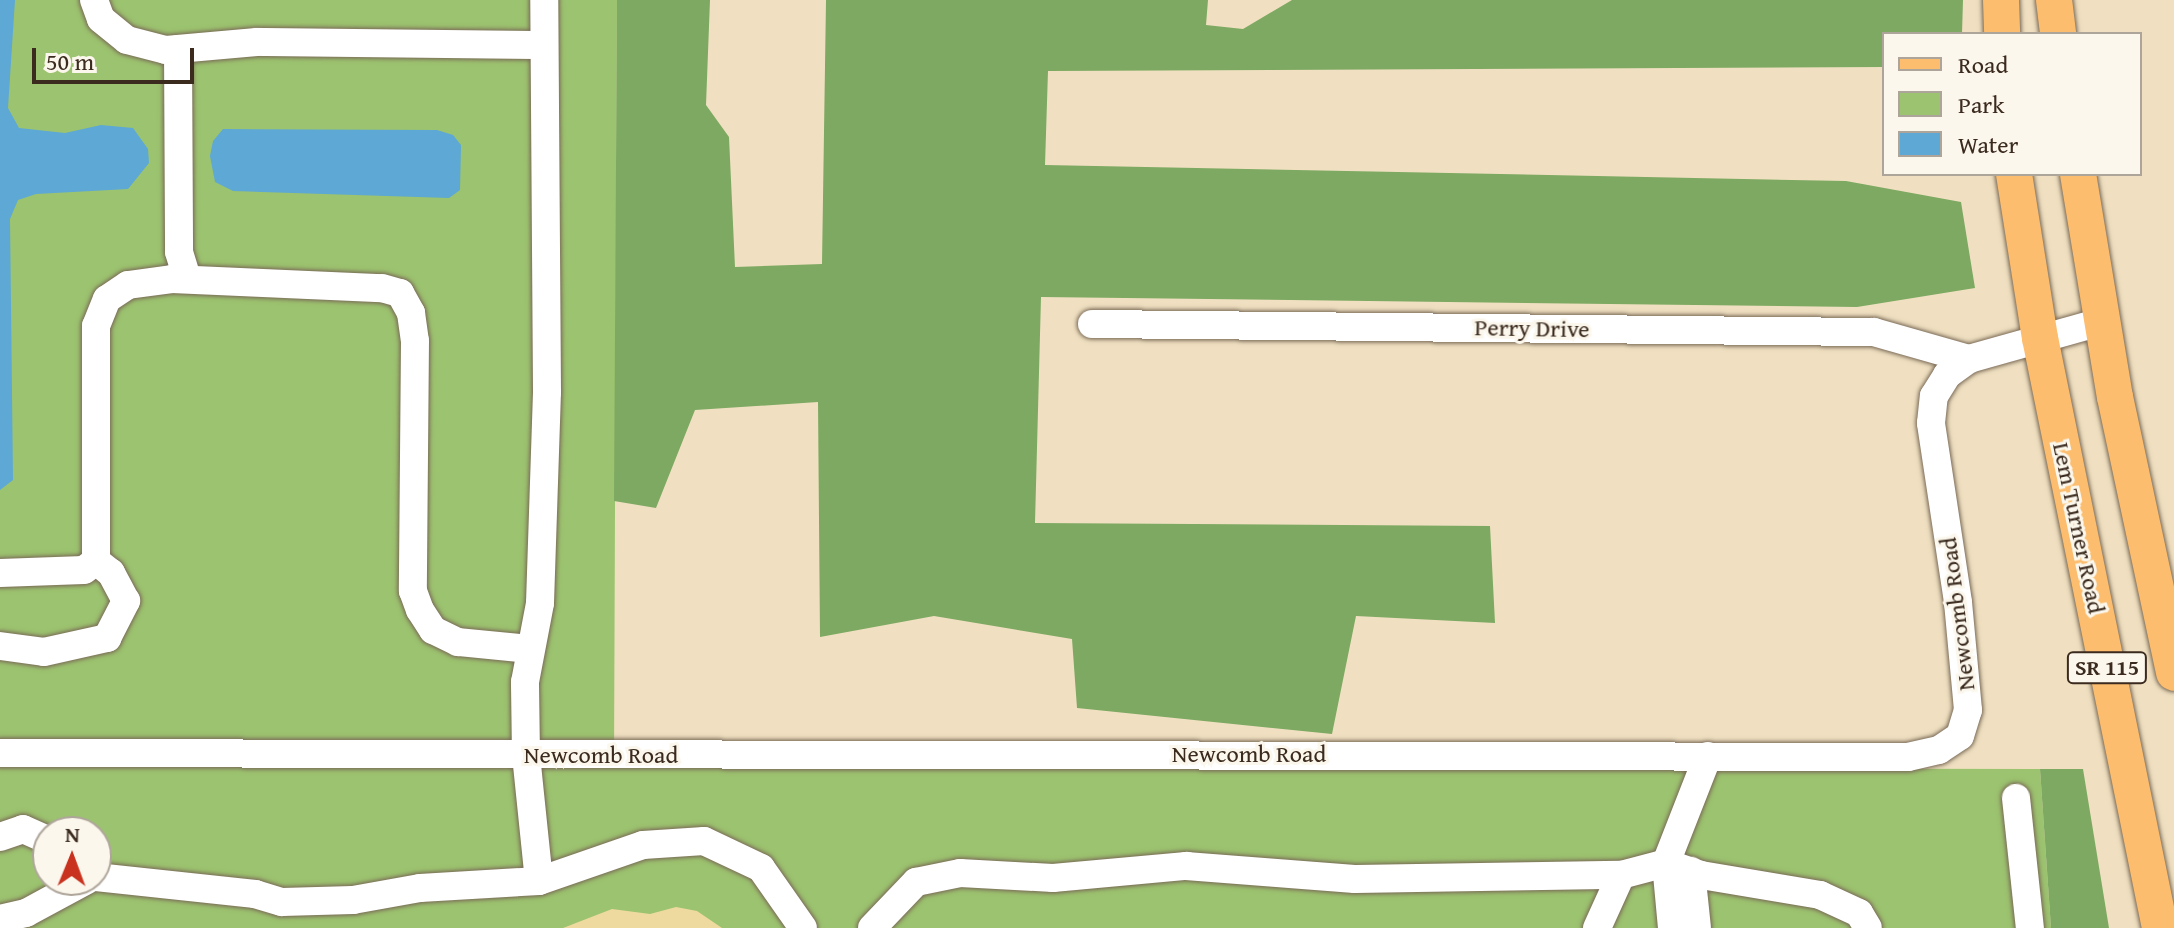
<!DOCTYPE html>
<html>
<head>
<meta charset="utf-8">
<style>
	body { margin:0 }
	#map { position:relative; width:2174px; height:928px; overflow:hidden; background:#f0e0c1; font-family:"Gentium Book Plus",serif }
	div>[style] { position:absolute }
	.green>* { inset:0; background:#9cc36f }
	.forest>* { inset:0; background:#7da962 }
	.sand>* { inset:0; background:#eeda9e }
	.water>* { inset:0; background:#5da8d5 }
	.roads { filter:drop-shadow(0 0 2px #7a6a57) drop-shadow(0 0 2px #7a6a57) }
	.minor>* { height:28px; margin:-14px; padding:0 14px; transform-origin:14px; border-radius:14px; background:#fff }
	.major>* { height:36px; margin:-18px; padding:0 18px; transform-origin:18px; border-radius:18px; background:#fcbd6e }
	span { translate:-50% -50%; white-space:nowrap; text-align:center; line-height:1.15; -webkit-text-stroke:6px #fbf7ec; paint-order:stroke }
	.shield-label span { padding:2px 6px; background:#fbf7ec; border:2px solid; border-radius:6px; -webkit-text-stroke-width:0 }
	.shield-label { font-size:22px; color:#3b2a1e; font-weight:700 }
	.street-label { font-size:24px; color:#3b2a1e }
	.legend { position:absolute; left:1882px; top:32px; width:260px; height:144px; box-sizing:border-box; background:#fbf7ec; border:2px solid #aea59a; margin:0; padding:10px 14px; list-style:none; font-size:24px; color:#3b2a1e }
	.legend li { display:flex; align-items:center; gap:16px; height:40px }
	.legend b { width:40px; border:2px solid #aea59a }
	.north { position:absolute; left:32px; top:816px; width:80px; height:80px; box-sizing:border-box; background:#fbf7ec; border:2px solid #aea59a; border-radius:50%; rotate:1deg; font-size:22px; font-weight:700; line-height:32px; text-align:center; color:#3b2a1e }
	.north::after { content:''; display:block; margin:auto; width:28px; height:36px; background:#c8321e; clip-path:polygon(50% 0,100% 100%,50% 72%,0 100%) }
	.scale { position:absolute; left:32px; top:48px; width:162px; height:36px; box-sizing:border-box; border:4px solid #3b2a1e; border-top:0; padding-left:10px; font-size:24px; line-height:28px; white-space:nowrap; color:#3b2a1e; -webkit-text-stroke:6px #fbf7ec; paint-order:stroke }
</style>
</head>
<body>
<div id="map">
	<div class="green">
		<i style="clip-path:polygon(evenodd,0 0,617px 0,614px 766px,2040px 769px,2051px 928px,0 928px,0 0,48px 832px,96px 832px,96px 880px,48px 880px,48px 832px)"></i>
	</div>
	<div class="forest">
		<i style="clip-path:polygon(617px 0,710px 0,706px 105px,729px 137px,735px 267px,822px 264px,826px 0,1208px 0,1206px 25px,1243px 29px,1292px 0,1963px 0,1962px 34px,1884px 34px,1884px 67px,1048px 71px,1045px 165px,1846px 181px,1961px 202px,1975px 288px,1857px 307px,1041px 297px,1035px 523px,1490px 526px,1495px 623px,1356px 616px,1332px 734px,1077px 708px,1072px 639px,934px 616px,820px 637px,818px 402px,695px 410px,656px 508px,614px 501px)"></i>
		<i style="clip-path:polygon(2040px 769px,2083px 769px,2109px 928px,2051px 928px)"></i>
	</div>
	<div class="sand">
		<i style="clip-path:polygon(676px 907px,697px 911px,722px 928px,563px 928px,612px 909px,650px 914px)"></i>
	</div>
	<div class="water">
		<i style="clip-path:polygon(0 0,15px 0,8px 108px,19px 128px,65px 133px,101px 125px,133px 128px,148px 149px,149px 163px,128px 189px,36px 194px,18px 200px,10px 219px,13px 480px,0 490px)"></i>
		<i style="clip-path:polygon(223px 129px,437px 130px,453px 135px,461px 145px,460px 190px,449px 198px,233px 191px,215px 182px,210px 156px,213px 141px)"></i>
	</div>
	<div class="roads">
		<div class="minor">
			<i style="left:94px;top:0;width:20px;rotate:70deg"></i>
			<i style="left:101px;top:19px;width:33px;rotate:39deg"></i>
			<i style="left:127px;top:40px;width:40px;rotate:14.4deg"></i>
			<i style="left:166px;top:50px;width:91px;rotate:-5deg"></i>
			<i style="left:257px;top:42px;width:286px;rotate:0.6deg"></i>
			<i style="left:178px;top:49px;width:203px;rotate:89.7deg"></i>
			<i style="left:179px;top:252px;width:28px;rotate:73deg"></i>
			<i style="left:1092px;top:324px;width:782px;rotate:0.59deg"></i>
			<i style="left:1874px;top:332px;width:99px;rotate:15.9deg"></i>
			<i style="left:0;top:573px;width:84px;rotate:-2deg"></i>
			<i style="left:84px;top:570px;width:15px;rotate:-37deg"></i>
			<i style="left:96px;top:561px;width:235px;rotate:-90deg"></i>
			<i style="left:96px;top:326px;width:29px;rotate:-68deg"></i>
			<i style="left:107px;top:299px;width:25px;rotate:-34deg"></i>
			<i style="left:128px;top:285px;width:44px;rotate:-7.8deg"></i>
			<i style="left:172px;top:279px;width:210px;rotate:2.5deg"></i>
			<i style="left:382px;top:288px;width:19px;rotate:16deg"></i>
			<i style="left:400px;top:293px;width:23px;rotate:61deg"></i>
			<i style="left:411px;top:313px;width:28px;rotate:82deg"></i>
			<i style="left:415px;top:341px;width:250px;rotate:90.5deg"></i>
			<i style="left:413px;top:591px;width:20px;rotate:70deg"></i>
			<i style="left:420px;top:610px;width:24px;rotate:57deg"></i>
			<i style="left:433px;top:630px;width:28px;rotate:26deg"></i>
			<i style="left:458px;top:642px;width:71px;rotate:5.6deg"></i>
			<i style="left:0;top:646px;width:44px;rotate:7.8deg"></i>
			<i style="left:44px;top:652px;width:65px;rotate:-12.5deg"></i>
			<i style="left:107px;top:638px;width:42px;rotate:-62.8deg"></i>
			<i style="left:126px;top:601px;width:32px;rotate:-118deg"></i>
			<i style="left:111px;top:573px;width:19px;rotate:-141deg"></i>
			<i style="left:0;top:753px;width:1908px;rotate:0.12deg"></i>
			<i style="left:1908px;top:757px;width:32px;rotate:-13deg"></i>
			<i style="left:1939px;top:750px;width:25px;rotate:-34deg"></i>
			<i style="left:1960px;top:736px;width:27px;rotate:-73deg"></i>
			<i style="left:1968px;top:710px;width:108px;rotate:-95.3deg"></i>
			<i style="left:1958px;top:602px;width:181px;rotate:-98.6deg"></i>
			<i style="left:1931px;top:423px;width:27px;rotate:-84deg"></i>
			<i style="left:1934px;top:396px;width:25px;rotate:-58deg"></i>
			<i style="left:1947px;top:375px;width:27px;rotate:-36deg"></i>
			<i style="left:1969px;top:359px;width:137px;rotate:-15.7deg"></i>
			<i style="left:2016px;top:798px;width:131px;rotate:83.9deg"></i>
			<i style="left:0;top:837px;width:24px;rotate:-19deg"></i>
			<i style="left:23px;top:829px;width:27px;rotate:24deg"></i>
			<i style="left:1691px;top:871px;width:57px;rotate:84deg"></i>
			<i style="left:96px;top:877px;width:160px;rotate:6.1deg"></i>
			<i style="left:255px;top:894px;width:28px;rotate:17deg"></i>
			<i style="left:282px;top:902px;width:71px;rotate:-1.6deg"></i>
			<i style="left:353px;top:900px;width:68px;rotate:-10.2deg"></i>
			<i style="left:420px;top:888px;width:119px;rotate:-3.4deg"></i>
			<i style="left:539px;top:881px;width:110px;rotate:-19.1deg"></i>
			<i style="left:643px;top:845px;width:61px;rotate:-3.8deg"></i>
			<i style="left:704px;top:841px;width:63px;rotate:25.3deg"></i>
			<i style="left:761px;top:868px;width:73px;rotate:55deg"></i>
			<i style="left:539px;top:881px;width:126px;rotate:-95.9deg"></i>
			<i style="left:526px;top:756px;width:74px;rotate:-90.8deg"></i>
			<i style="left:525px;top:682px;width:80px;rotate:-79.2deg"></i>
			<i style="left:540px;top:603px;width:211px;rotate:-88.1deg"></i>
			<i style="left:547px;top:392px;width:392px;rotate:-90.4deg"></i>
			<i style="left:0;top:919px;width:27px;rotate:-13deg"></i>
			<i style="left:26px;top:913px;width:69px;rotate:-28.4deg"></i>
			<i style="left:872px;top:928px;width:64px;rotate:-46.3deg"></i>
			<i style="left:916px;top:882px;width:45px;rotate:-11.6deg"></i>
			<i style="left:960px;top:873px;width:93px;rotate:3.1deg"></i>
			<i style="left:1053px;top:878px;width:134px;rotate:-5.2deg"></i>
			<i style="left:1186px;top:866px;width:169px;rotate:4.4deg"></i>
			<i style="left:1355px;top:879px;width:266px;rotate:-0.9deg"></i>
			<i style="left:1597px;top:928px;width:58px;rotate:-65.6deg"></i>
			<i style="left:1621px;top:875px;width:47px;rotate:-14.9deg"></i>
			<i style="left:1666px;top:863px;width:115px;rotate:-68.6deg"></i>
			<i style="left:1672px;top:928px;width:65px;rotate:-95.3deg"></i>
			<i style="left:1666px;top:863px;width:37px;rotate:19deg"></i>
			<i style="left:1701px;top:875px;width:121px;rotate:9.5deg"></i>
			<i style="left:1820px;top:895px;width:43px;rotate:24.8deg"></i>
			<i style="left:1859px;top:913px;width:17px;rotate:59deg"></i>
		</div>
		<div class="major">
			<i style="left:2001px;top:0;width:34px;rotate:88deg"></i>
			<i style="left:2054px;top:0;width:34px;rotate:83deg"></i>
			<i style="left:2014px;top:174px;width:166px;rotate:81deg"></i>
			<i style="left:2040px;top:338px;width:602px;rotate:78.5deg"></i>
			<i style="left:2078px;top:174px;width:226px;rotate:80.6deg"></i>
			<i style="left:2115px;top:397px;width:282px;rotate:77.9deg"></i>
		</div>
	</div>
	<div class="shield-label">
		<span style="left:2107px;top:668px">SR 115</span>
	</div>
	<div class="street-label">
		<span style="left:1532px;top:328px;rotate:1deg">Perry Drive</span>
		<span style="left:2079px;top:528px;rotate:78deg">Lem Turner Road</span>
		<span style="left:1957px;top:614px;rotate:-97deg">Newcomb Road</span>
		<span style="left:1249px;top:754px">Newcomb Road</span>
		<span style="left:601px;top:755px">Newcomb Road</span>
	</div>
	<ul class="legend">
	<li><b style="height:10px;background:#fcbd6e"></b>Road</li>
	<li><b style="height:22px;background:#9cc36f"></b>Park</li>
	<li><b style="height:22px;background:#5da8d5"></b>Water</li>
	</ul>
	<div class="north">N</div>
	<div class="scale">50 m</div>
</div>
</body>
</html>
